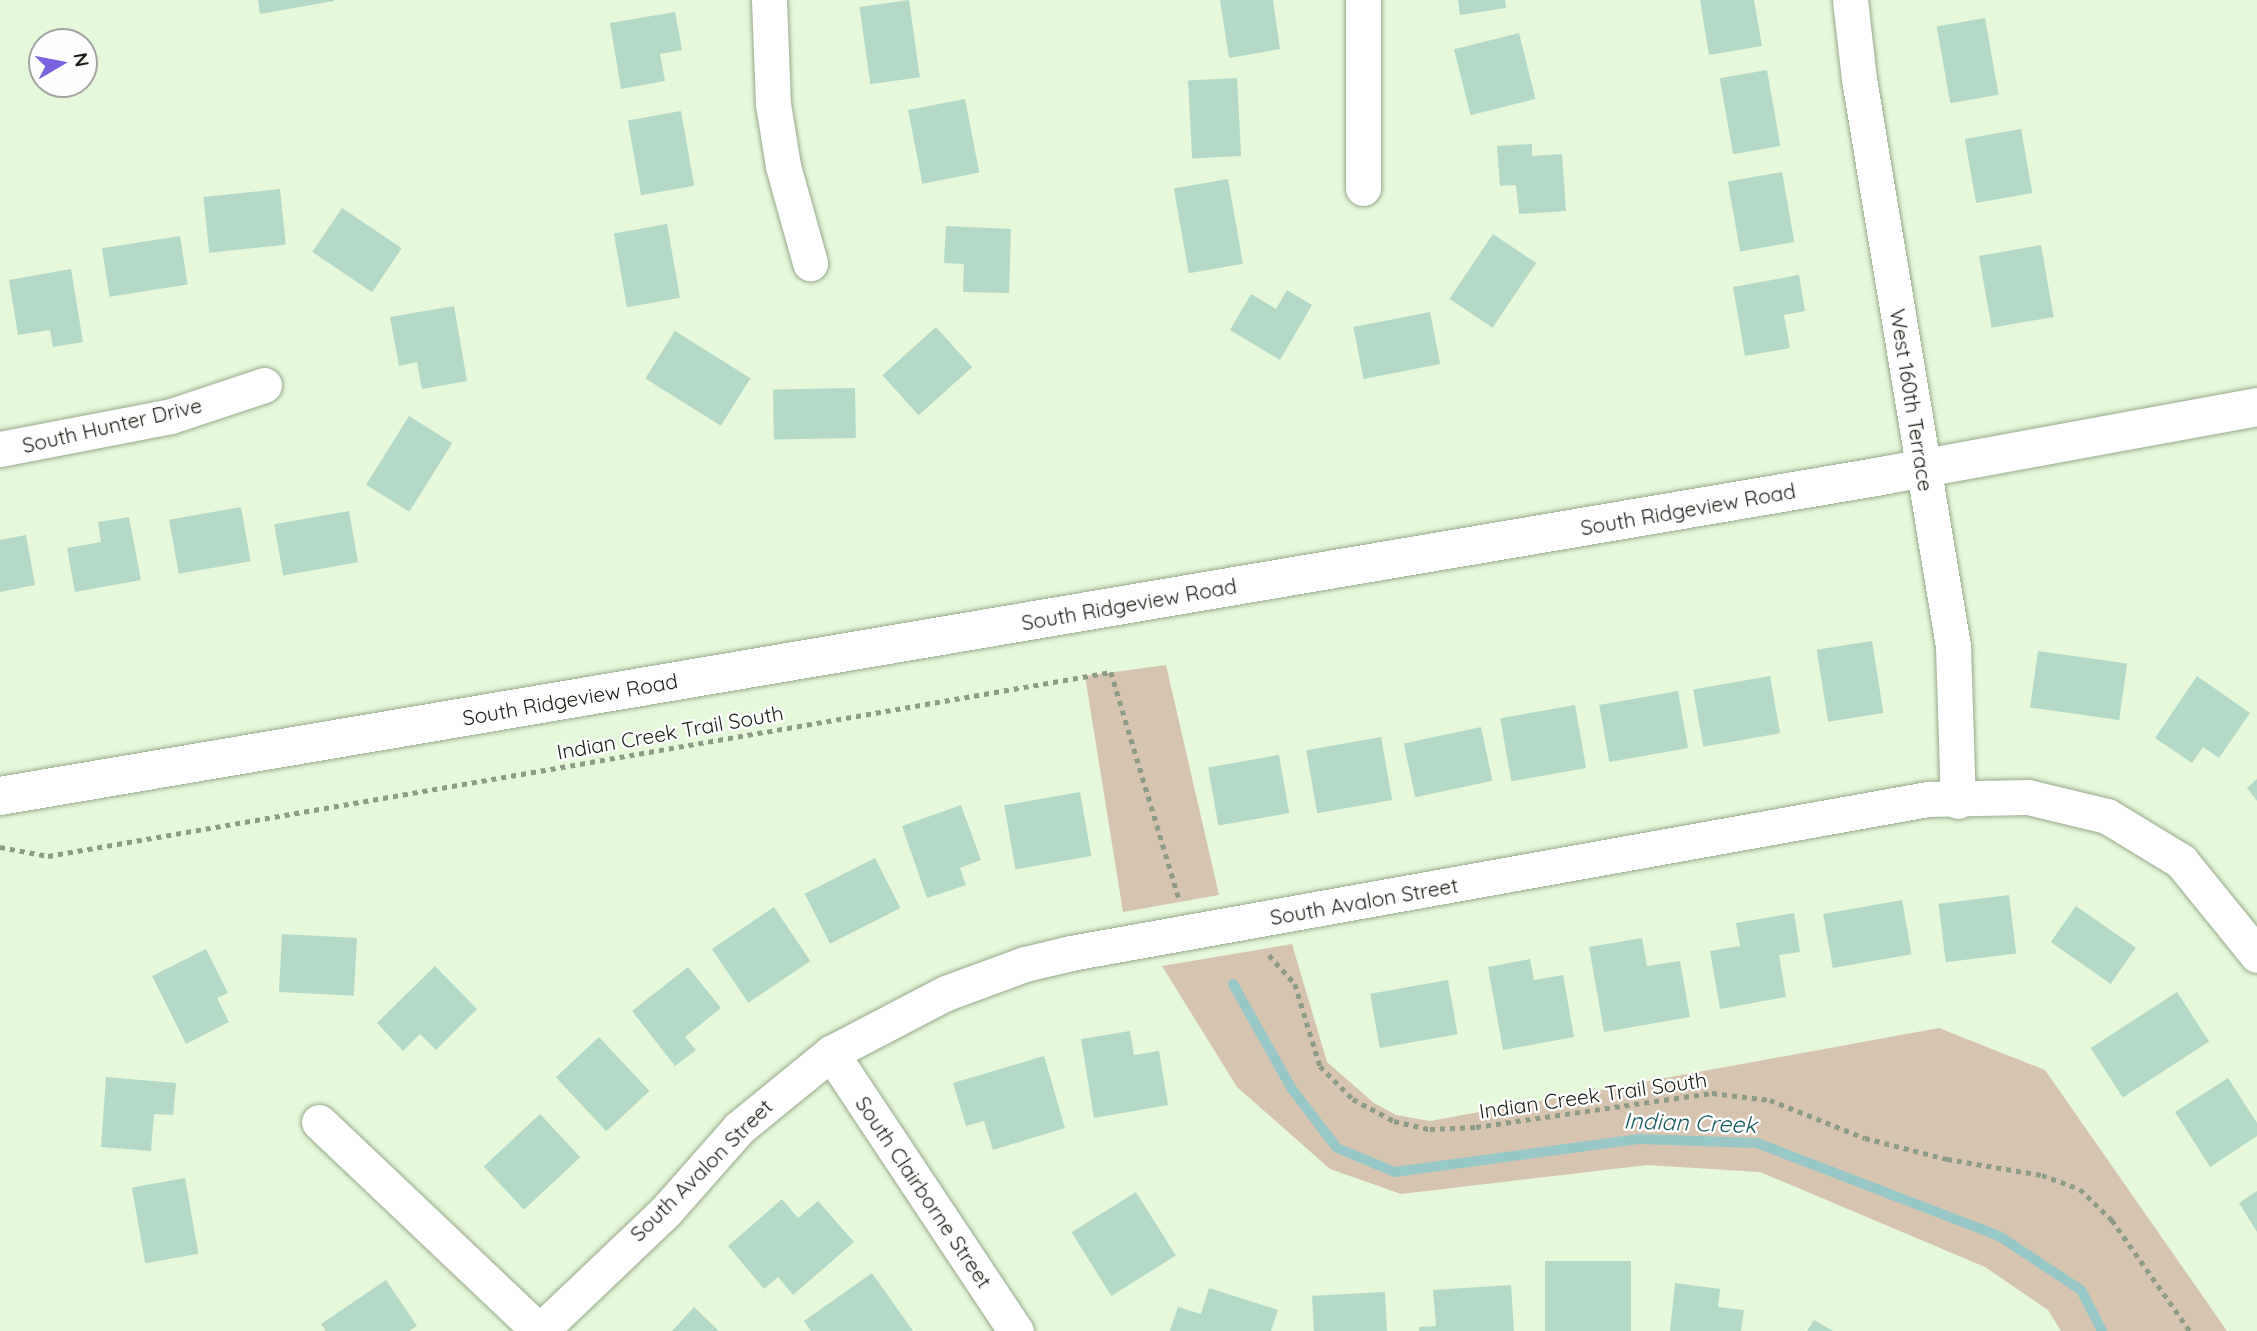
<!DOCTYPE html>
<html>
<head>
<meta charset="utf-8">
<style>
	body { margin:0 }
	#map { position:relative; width:2257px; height:1331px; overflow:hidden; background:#e5f8d9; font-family:Quicksand,sans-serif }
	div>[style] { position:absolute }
	.green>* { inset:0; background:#d7c4af }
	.stream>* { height:10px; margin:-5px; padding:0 5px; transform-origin:5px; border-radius:5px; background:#97c8c7 }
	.building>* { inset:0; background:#b5d9c7; transform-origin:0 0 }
	.path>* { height:4.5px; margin-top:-2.25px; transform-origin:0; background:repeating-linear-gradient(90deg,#8e9c86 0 5px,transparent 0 10px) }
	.roads { filter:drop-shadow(0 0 2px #98a98c) drop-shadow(0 0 2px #98a98c) }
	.minor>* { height:35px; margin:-17.5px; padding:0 17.5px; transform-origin:17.5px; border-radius:17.5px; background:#fff }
	.major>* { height:38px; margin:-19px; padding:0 19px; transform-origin:19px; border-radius:19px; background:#fff }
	span { translate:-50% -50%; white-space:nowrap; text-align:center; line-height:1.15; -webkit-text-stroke:5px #fefefe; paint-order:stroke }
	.street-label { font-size:21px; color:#192015 }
	.water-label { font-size:23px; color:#195c5c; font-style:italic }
	.north { position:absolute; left:28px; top:28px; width:70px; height:70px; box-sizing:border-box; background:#fefefe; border:2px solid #a2a5a1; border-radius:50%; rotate:80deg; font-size:19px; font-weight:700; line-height:28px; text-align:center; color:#192015 }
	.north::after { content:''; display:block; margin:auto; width:24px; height:32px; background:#7b62dd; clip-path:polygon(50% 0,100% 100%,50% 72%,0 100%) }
</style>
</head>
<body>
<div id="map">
	<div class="green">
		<i style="clip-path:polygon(1166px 665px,1219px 895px,1123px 912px,1085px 676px)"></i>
		<i style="clip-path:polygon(1292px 944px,1327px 1062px,1374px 1103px,1396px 1115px,1430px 1121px,1939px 1028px,2045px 1070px,2227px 1331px,2061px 1331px,2048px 1310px,1985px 1267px,1760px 1172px,1647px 1165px,1401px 1194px,1330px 1169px,1237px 1087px,1162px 966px)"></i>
	</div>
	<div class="stream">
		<i style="left:1233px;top:984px;width:120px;rotate:60.7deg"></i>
		<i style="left:1292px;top:1089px;width:74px;rotate:52.7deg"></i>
		<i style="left:1337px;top:1148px;width:63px;rotate:22.5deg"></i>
		<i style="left:1395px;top:1172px;width:246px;rotate:-7.7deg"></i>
		<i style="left:1639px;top:1139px;width:118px;rotate:1.9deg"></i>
		<i style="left:1757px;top:1143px;width:259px;rotate:21deg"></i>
		<i style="left:1999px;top:1236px;width:98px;rotate:33.4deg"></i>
		<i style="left:2081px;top:1290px;width:46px;rotate:62.9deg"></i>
	</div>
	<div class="building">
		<i style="clip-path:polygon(258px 0,334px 0,334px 1px,260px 14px)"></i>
		<i style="left:909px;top:0;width:78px;height:50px;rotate:82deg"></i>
		<i style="clip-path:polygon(1220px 0,1273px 0,1280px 49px,1229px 58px)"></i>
		<i style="clip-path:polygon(1458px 0,1505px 0,1506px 8px,1460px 15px)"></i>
		<i style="clip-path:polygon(1700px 0,1754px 0,1762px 46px,1709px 55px)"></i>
		<i style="clip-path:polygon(675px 12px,682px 50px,660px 54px,665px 81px,621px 89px,610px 23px)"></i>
		<i style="left:1985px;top:18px;width:78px;height:49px;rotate:80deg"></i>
		<i style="left:1519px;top:33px;width:68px;height:67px;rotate:76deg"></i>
		<i style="left:1767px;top:70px;width:77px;height:48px;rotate:80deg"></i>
		<i style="left:1237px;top:78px;width:78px;height:49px;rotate:87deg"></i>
		<i style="left:965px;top:99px;width:75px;height:58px;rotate:79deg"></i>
		<i style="left:681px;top:111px;width:76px;height:54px;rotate:80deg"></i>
		<i style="left:2021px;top:129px;width:65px;height:57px;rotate:80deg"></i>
		<i style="clip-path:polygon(1532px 144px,1532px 156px,1562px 154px,1566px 211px,1519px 214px,1516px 185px,1500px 186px,1497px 146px)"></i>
		<i style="left:1782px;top:172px;width:71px;height:55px;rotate:80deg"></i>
		<i style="left:1228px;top:179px;width:86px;height:55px;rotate:80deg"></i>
		<i style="left:280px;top:189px;width:56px;height:77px;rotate:84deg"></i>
		<i style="left:342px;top:208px;width:72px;height:53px;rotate:34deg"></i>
		<i style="left:667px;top:224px;width:75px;height:54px;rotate:80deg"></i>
		<i style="clip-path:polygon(946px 226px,1011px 229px,1009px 293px,963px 292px,964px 264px,944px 263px)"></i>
		<i style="left:1493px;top:234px;width:52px;height:78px;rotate:34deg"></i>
		<i style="left:180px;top:236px;width:49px;height:79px;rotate:81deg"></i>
		<i style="left:2041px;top:245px;width:73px;height:63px;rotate:80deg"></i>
		<i style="clip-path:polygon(71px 269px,83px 342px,53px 347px,50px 330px,18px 335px,9px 280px)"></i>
		<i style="clip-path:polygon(1799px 275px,1805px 311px,1784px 315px,1790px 348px,1745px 356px,1733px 287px)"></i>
		<i style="clip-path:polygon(1287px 290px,1312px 305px,1280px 360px,1230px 330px,1251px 294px,1276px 309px)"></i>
		<i style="clip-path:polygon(454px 306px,467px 381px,422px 389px,417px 362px,399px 366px,390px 317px)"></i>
		<i style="left:1430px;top:312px;width:53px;height:78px;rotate:79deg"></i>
		<i style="left:936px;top:327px;width:54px;height:72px;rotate:48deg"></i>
		<i style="left:675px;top:331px;width:89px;height:56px;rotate:32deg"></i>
		<i style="left:855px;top:388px;width:50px;height:82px;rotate:89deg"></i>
		<i style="left:409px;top:416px;width:51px;height:81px;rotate:32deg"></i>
		<i style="left:241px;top:507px;width:55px;height:73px;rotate:80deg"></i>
		<i style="left:349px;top:511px;width:52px;height:76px;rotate:80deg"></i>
		<i style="clip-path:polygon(129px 517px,141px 580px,75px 592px,67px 548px,101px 542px,98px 522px)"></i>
		<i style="clip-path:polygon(26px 535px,35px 585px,0 592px,0 540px)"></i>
		<i style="left:1872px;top:641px;width:73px;height:56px;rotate:81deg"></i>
		<i style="left:2038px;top:651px;width:90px;height:57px;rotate:8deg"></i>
		<i style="left:1770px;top:676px;width:58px;height:78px;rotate:80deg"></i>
		<i style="clip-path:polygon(2197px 676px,2250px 713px,2219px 758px,2203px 747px,2192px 763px,2155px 738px)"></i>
		<i style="left:1678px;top:691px;width:58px;height:80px;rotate:80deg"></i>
		<i style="left:1575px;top:705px;width:64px;height:76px;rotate:80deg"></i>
		<i style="left:1481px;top:727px;width:55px;height:79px;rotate:78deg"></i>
		<i style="left:1381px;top:737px;width:64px;height:76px;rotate:80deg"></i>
		<i style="left:1279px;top:755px;width:59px;height:72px;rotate:80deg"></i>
		<i style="clip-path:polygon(2257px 779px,2257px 801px,2247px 788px)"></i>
		<i style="left:1080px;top:792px;width:65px;height:77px;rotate:80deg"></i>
		<i style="clip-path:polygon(961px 805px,981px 860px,960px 868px,966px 885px,927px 898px,902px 826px)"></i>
		<i style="left:875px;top:858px;width:56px;height:79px;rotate:63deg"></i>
		<i style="left:2009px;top:895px;width:59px;height:71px;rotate:83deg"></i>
		<i style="left:1902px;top:900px;width:55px;height:80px;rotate:80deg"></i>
		<i style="left:2076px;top:906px;width:73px;height:44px;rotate:35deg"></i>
		<i style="left:774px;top:907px;width:65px;height:75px;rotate:56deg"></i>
		<i style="clip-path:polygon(1794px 913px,1800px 952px,1779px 955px,1786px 997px,1720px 1009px,1710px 951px,1740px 946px,1736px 923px)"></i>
		<i style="left:282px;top:934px;width:75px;height:58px;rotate:3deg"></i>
		<i style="clip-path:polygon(1642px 938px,1647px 966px,1680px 961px,1690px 1017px,1604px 1032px,1589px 947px)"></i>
		<i style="clip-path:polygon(206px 949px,228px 993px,217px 998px,229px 1022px,186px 1044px,152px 976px)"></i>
		<i style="clip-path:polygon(1530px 959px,1534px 980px,1563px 975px,1574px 1037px,1503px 1050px,1488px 967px)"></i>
		<i style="clip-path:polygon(435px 966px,477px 1009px,436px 1050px,420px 1034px,403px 1051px,377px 1023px)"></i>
		<i style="clip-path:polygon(688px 967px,721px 1008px,685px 1037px,696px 1050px,675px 1066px,632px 1011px)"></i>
		<i style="left:1448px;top:980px;width:55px;height:79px;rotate:80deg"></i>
		<i style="left:2177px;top:992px;width:59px;height:103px;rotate:57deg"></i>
		<i style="clip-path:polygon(1130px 1031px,1134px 1055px,1159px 1051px,1168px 1105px,1094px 1118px,1081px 1039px)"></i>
		<i style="left:599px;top:1037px;width:74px;height:59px;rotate:47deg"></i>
		<i style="clip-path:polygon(1044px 1056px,1065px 1128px,993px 1150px,984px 1121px,966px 1126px,953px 1083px)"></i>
		<i style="clip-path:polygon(106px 1077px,176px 1083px,173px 1115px,154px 1114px,151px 1151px,101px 1147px)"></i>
		<i style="clip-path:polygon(2228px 1078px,2257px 1123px,2257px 1136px,2210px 1167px,2175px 1112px)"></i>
		<i style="left:540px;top:1114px;width:59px;height:77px;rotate:47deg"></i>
		<i style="left:185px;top:1178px;width:77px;height:54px;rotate:80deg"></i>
		<i style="clip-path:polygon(2257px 1191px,2257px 1232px,2239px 1203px)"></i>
		<i style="left:1136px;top:1192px;width:75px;height:76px;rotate:58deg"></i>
		<i style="clip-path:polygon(782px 1199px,798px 1218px,818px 1201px,854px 1242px,793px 1295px,778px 1277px,764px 1289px,728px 1246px)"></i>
		<i style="left:1545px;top:1261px;width:86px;height:70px"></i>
		<i style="clip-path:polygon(872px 1273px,913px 1331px,811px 1331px,804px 1321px)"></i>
		<i style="clip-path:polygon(386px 1280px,417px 1326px,409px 1331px,326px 1331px,321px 1324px)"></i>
		<i style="clip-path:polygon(1675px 1283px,1720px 1289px,1718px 1307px,1744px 1310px,1741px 1331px,1670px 1331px)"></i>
		<i style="clip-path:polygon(1511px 1285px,1514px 1331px,1419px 1331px,1419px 1327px,1436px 1326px,1433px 1290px)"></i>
		<i style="clip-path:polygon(1209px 1288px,1278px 1310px,1271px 1331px,1170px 1331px,1178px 1307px,1201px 1314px)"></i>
		<i style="left:1385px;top:1292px;width:39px;height:73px;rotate:87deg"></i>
		<i style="clip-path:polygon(694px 1307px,719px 1331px,672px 1331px)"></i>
		<i style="clip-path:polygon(1814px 1320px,1833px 1331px,1807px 1331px)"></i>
	</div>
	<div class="path">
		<i style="left:0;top:847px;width:49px;rotate:10.6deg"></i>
		<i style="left:48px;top:856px;width:1079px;rotate:-9.82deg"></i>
		<i style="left:1111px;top:672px;width:237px;rotate:73.3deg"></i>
		<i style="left:1269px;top:955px;width:39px;rotate:48deg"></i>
		<i style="left:1295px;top:984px;width:86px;rotate:73deg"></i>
		<i style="left:1320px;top:1066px;width:47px;rotate:45deg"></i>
		<i style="left:1353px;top:1099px;width:47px;rotate:28.2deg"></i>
		<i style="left:1394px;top:1121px;width:37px;rotate:13deg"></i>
		<i style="left:1430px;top:1129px;width:46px;rotate:-2.5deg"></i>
		<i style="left:1476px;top:1127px;width:238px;rotate:-8.2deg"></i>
		<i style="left:1712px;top:1093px;width:58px;rotate:6.9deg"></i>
		<i style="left:1770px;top:1100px;width:102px;rotate:21.8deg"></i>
		<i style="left:1865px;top:1138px;width:85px;rotate:14.4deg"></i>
		<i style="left:1947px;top:1159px;width:96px;rotate:9.6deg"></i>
		<i style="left:2042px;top:1175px;width:40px;rotate:20.2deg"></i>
		<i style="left:2080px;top:1189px;width:45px;rotate:44.1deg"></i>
		<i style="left:2112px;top:1220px;width:136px;rotate:54.9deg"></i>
	</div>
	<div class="roads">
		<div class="minor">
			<i style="left:769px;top:0;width:104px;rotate:87.8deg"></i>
			<i style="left:773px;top:104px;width:63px;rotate:80.8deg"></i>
			<i style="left:783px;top:166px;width:101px;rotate:74.4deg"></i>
			<i style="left:1850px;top:0;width:80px;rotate:83.5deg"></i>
			<i style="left:1859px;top:79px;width:575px;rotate:80.59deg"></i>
			<i style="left:1953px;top:646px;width:155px;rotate:88.2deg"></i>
			<i style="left:1363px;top:188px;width:188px;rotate:-90deg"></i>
			<i style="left:0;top:449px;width:174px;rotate:-10.9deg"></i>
			<i style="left:171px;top:416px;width:98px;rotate:-18.4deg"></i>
			<i style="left:831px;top:1053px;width:334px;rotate:56.4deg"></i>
			<i style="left:319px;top:1122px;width:303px;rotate:43.5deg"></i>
			<i style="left:540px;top:1331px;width:173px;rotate:-43.6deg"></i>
			<i style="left:665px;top:1212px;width:112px;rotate:-48.6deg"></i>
			<i style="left:739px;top:1128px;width:119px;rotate:-39.2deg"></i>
			<i style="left:831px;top:1053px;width:130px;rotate:-27.6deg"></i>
			<i style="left:946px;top:993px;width:84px;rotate:-20.2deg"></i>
			<i style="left:1025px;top:964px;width:47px;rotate:-13.4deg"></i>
			<i style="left:1071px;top:953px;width:871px;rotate:-10.19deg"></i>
			<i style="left:1928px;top:799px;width:100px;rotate:-1.1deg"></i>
			<i style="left:2028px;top:797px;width:81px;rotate:13.5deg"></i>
			<i style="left:2107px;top:816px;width:87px;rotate:31.3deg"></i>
			<i style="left:2181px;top:861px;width:121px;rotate:51deg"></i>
		</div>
		<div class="major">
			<i style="left:0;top:796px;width:1914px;rotate:-9.65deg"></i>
			<i style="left:1887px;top:475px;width:376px;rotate:-10.4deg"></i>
		</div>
	</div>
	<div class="street-label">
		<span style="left:1912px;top:400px;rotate:81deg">West 160th Terrace</span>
		<span style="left:112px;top:425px;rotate:-13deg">South Hunter Drive</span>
		<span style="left:1688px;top:509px;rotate:-10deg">South Ridgeview Road</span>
		<span style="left:1129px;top:604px;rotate:-10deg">South Ridgeview Road</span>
		<span style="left:570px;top:699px;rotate:-10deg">South Ridgeview Road</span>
		<span style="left:670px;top:732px;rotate:-10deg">Indian Creek Trail South</span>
		<span style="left:1364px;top:901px;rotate:-10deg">South Avalon Street</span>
		<span style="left:1593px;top:1095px;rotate:-8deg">Indian Creek Trail South</span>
		<span style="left:701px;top:1170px;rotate:-45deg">South Avalon Street</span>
		<span style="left:924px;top:1192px;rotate:56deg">South Clairborne Street</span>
	</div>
	<div class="water-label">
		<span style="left:1690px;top:1123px;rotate:2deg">Indian Creek</span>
	</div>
	<div class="north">N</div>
</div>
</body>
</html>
